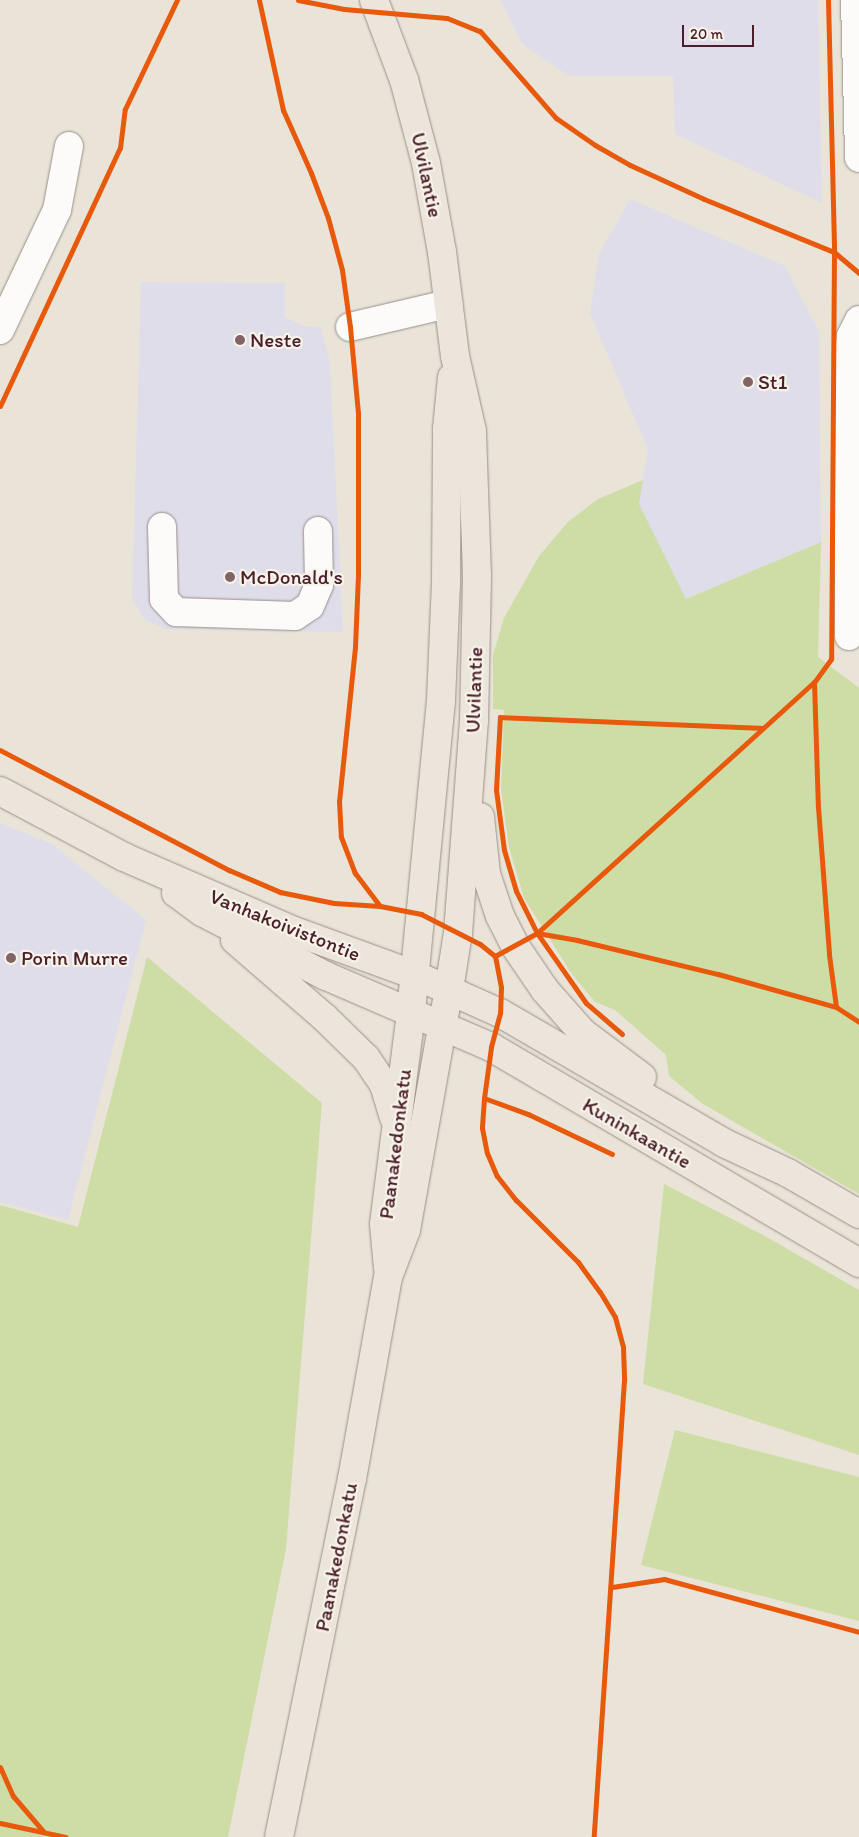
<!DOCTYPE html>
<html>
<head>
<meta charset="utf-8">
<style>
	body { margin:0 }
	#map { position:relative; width:859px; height:1837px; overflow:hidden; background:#e9e4d7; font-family:Itim,sans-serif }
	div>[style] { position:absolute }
	.built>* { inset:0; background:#dfdde9 }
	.green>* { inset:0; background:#cedda6 }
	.roads { filter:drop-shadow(0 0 1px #998f8b) drop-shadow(0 0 1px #998f8b) }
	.minor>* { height:28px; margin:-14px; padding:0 14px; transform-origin:14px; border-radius:14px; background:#fcfbf9 }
	.major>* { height:28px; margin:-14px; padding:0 14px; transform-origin:14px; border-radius:14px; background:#ece5dc }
	.cycleway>* { height:5px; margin:-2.5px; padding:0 2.5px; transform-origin:2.5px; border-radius:2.5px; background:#e8590c }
	.dots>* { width:14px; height:14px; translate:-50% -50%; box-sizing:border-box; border:2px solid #f7f3e8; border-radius:50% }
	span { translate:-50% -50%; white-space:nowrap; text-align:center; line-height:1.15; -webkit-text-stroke:4.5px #f7f3e8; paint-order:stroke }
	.street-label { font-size:21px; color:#4a1f2b }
	.poi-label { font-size:21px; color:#4a1f2b }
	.left { translate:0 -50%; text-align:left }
	.scale { position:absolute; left:682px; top:25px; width:72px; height:22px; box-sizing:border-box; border:2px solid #4a1f2b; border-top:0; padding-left:6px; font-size:15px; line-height:18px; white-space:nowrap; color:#4a1f2b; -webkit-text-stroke:4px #f7f3e8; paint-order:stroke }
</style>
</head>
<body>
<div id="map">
	<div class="built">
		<i style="clip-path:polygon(500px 0,818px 0,822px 203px,675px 134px,673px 76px,569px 76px,522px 44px)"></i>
		<i style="clip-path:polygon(630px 199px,785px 266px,819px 332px,821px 542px,685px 599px,638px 503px,648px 450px,590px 313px,599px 254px)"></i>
		<i style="clip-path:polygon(141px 282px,285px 283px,285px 317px,303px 326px,321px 327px,330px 363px,343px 632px,166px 629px,145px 620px,132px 598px)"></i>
		<i style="clip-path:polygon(0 823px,52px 844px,146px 920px,68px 1220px,0 1202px)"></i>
	</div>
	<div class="green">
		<i style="clip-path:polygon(643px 480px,639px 504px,686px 599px,821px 542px,818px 657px,859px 688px,859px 1194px,703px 1104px,669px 1076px,666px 1055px,615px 1010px,595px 1002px,571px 973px,524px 898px,509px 847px,501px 789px,504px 710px,493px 709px,493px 655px,504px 618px,539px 556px,568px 522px,598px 499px)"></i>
		<i style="clip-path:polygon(147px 957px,322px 1103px,286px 1549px,228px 1837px,0 1837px,0 1205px,78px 1227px)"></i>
		<i style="clip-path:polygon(664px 1184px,763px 1235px,859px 1290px,859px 1455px,643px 1384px)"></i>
		<i style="clip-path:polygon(675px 1430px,859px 1477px,859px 1621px,641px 1565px)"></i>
	</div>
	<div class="roads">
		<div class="minor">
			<i style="left:855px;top:0;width:158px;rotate:88.5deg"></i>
			<i style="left:350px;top:327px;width:101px;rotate:-13.2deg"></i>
			<i style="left:0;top:330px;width:133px;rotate:-64.6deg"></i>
			<i style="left:57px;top:210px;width:65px;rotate:-79.4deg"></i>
			<i style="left:162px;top:527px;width:72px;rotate:88.4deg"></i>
			<i style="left:164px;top:599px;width:18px;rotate:47deg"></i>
			<i style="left:176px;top:612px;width:119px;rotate:1.9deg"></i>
			<i style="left:295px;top:616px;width:18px;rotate:-34deg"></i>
			<i style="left:310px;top:606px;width:23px;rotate:-67deg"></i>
			<i style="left:319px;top:585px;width:54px;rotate:-91.1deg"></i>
			<i style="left:849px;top:636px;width:282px;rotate:-90deg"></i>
			<i style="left:849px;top:354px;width:18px;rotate:-84deg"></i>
			<i style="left:851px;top:336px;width:18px;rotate:-63deg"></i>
		</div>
		<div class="major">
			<i style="left:0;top:791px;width:140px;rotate:28deg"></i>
			<i style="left:124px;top:857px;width:185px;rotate:23.5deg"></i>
			<i style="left:294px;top:931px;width:129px;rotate:20deg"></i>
			<i style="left:415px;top:975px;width:93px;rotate:24.1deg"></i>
			<i style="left:500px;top:1013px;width:259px;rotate:30.1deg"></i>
			<i style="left:724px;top:1143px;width:71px;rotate:25.1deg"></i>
			<i style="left:788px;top:1173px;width:82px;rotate:30deg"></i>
			<i style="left:480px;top:817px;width:57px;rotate:84deg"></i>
			<i style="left:486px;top:874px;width:44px;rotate:71.6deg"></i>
			<i style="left:500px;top:916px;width:34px;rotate:63deg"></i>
			<i style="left:515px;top:946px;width:53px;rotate:55.7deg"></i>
			<i style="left:545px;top:990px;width:56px;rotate:48.6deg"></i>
			<i style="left:582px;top:1032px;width:75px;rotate:36.9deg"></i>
			<i style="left:176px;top:893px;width:32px;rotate:36deg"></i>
			<i style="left:202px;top:912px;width:140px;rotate:27.3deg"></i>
			<i style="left:326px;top:976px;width:180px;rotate:23.3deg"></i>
			<i style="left:491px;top:1047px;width:427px;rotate:30.4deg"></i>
			<i style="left:235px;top:940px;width:118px;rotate:40.9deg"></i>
			<i style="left:324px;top:1017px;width:59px;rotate:44.3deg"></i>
			<i style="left:366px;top:1058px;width:32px;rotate:56deg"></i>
			<i style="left:384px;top:1085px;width:34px;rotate:73deg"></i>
			<i style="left:388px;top:1268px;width:44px;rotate:-95.2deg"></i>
			<i style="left:384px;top:1224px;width:214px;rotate:-82.7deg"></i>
			<i style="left:411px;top:1012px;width:312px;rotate:-84.5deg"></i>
			<i style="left:441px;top:701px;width:117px;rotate:-87.6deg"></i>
			<i style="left:446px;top:584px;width:155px;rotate:-89.6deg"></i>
			<i style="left:447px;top:429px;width:52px;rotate:-84.5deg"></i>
			<i style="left:279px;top:1837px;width:365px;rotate:-78.5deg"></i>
			<i style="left:352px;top:1479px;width:205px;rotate:-79.9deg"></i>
			<i style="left:388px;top:1277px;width:50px;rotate:-69deg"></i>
			<i style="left:406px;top:1230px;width:245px;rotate:-79.9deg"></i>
			<i style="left:449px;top:989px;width:57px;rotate:-80.9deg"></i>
			<i style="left:458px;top:933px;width:213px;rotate:-85.7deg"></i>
			<i style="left:474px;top:721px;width:145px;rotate:-88.8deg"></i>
			<i style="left:477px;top:576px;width:145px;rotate:-92deg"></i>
			<i style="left:472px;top:431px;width:77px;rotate:-102.8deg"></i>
			<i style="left:455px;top:356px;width:105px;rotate:-97.1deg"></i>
			<i style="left:442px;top:252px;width:90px;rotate:-100.2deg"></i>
			<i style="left:426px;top:163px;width:86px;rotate:-104.8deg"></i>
			<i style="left:404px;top:80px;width:85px;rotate:-110.6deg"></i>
		</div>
	</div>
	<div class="cycleway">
		<i style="left:259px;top:0;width:113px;rotate:77.7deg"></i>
		<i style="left:283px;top:110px;width:69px;rotate:66deg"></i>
		<i style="left:311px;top:173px;width:48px;rotate:69.3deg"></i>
		<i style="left:328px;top:218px;width:54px;rotate:74.9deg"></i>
		<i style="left:342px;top:270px;width:58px;rotate:82deg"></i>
		<i style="left:350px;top:327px;width:86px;rotate:84.7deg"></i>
		<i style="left:358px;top:413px;width:162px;rotate:90deg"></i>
		<i style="left:358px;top:575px;width:72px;rotate:92.4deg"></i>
		<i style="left:355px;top:647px;width:155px;rotate:95.9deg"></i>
		<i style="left:339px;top:801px;width:36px;rotate:87deg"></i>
		<i style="left:341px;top:837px;width:39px;rotate:69deg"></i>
		<i style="left:355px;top:873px;width:41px;rotate:52.9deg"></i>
		<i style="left:298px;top:0;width:47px;rotate:11.1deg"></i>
		<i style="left:344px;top:9px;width:103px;rotate:5deg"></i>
		<i style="left:447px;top:18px;width:35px;rotate:22deg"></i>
		<i style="left:480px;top:31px;width:116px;rotate:48.9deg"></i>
		<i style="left:556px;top:118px;width:47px;rotate:34.7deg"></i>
		<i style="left:595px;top:145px;width:40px;rotate:29.7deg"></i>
		<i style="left:630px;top:165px;width:81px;rotate:24.7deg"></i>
		<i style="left:704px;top:199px;width:140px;rotate:22.2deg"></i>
		<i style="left:834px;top:252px;width:33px;rotate:40deg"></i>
		<i style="left:828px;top:0;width:252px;rotate:88.6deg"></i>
		<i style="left:834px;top:252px;width:407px;rotate:90.4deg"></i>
		<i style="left:831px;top:659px;width:29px;rotate:126deg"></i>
		<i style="left:814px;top:682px;width:374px;rotate:137.8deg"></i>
		<i style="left:537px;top:933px;width:41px;rotate:9.9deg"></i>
		<i style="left:577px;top:940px;width:145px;rotate:13.6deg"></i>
		<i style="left:718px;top:974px;width:123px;rotate:15.6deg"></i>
		<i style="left:836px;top:1007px;width:27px;rotate:33deg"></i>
		<i style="left:0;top:406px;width:285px;rotate:-65.1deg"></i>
		<i style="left:120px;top:148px;width:39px;rotate:-83deg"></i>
		<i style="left:125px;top:109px;width:121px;rotate:-64.5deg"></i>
		<i style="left:814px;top:682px;width:125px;rotate:88.2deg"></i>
		<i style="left:818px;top:807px;width:148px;rotate:85.7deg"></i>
		<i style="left:829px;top:955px;width:52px;rotate:82.3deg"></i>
		<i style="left:0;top:750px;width:259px;rotate:27.7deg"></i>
		<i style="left:229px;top:870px;width:56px;rotate:23.3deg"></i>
		<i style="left:280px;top:892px;width:55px;rotate:11.5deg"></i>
		<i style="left:334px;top:903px;width:46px;rotate:3.7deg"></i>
		<i style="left:380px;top:906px;width:42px;rotate:11deg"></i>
		<i style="left:421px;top:914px;width:66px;rotate:27deg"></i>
		<i style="left:480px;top:944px;width:19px;rotate:39deg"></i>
		<i style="left:537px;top:933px;width:48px;rotate:151.3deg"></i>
		<i style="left:495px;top:956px;width:32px;rotate:79deg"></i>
		<i style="left:501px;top:987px;width:26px;rotate:92deg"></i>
		<i style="left:500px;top:1013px;width:35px;rotate:105deg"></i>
		<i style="left:491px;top:1047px;width:51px;rotate:97.8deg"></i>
		<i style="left:484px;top:1098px;width:30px;rotate:94deg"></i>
		<i style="left:482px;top:1128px;width:25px;rotate:79deg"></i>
		<i style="left:487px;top:1153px;width:25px;rotate:67deg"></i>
		<i style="left:497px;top:1176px;width:31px;rotate:52deg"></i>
		<i style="left:516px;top:1200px;width:88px;rotate:45deg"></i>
		<i style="left:578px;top:1262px;width:37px;rotate:54deg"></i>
		<i style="left:600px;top:1292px;width:29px;rotate:59deg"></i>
		<i style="left:615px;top:1317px;width:31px;rotate:75deg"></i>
		<i style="left:623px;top:1347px;width:33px;rotate:88deg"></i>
		<i style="left:624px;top:1380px;width:458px;rotate:93.8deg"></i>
		<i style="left:622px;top:1034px;width:48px;rotate:-139.3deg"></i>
		<i style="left:586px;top:1003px;width:85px;rotate:-125deg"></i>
		<i style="left:537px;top:933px;width:47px;rotate:-116.6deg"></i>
		<i style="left:516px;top:891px;width:43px;rotate:-106.3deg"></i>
		<i style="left:504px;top:850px;width:61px;rotate:-97.6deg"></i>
		<i style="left:496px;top:790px;width:73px;rotate:-86.9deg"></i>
		<i style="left:500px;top:717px;width:262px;rotate:2.4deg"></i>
		<i style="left:484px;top:1098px;width:47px;rotate:20deg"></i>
		<i style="left:528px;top:1114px;width:93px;rotate:25.5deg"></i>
		<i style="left:612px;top:1587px;width:53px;rotate:-8.7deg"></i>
		<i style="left:664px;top:1579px;width:202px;rotate:15.2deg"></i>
		<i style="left:0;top:1767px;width:32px;rotate:66deg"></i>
		<i style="left:13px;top:1796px;width:46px;rotate:49.4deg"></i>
		<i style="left:0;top:1823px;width:67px;rotate:12deg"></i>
	</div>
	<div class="dots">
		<i style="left:240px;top:340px;background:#826467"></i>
		<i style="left:748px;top:382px;background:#826467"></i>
		<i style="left:230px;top:577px;background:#826467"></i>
		<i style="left:11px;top:958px;background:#826467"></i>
	</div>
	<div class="street-label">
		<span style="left:427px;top:175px;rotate:78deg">Ulvilantie</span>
		<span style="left:474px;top:690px;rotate:-88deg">Ulvilantie</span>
		<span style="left:285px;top:925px;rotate:22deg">Vanhakoivistontie</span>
		<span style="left:637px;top:1133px;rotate:30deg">Kuninkaantie</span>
		<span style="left:395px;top:1144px;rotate:-83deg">Paanakedonkatu</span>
		<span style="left:336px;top:1557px;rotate:-79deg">Paanakedonkatu</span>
	</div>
	<div class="poi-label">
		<span class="left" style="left:250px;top:340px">Neste</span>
		<span class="left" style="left:758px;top:382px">St1</span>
		<span class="left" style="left:240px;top:577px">McDonald's</span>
		<span class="left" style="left:21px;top:958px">Porin Murre</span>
	</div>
	<div class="scale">20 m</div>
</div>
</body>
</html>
